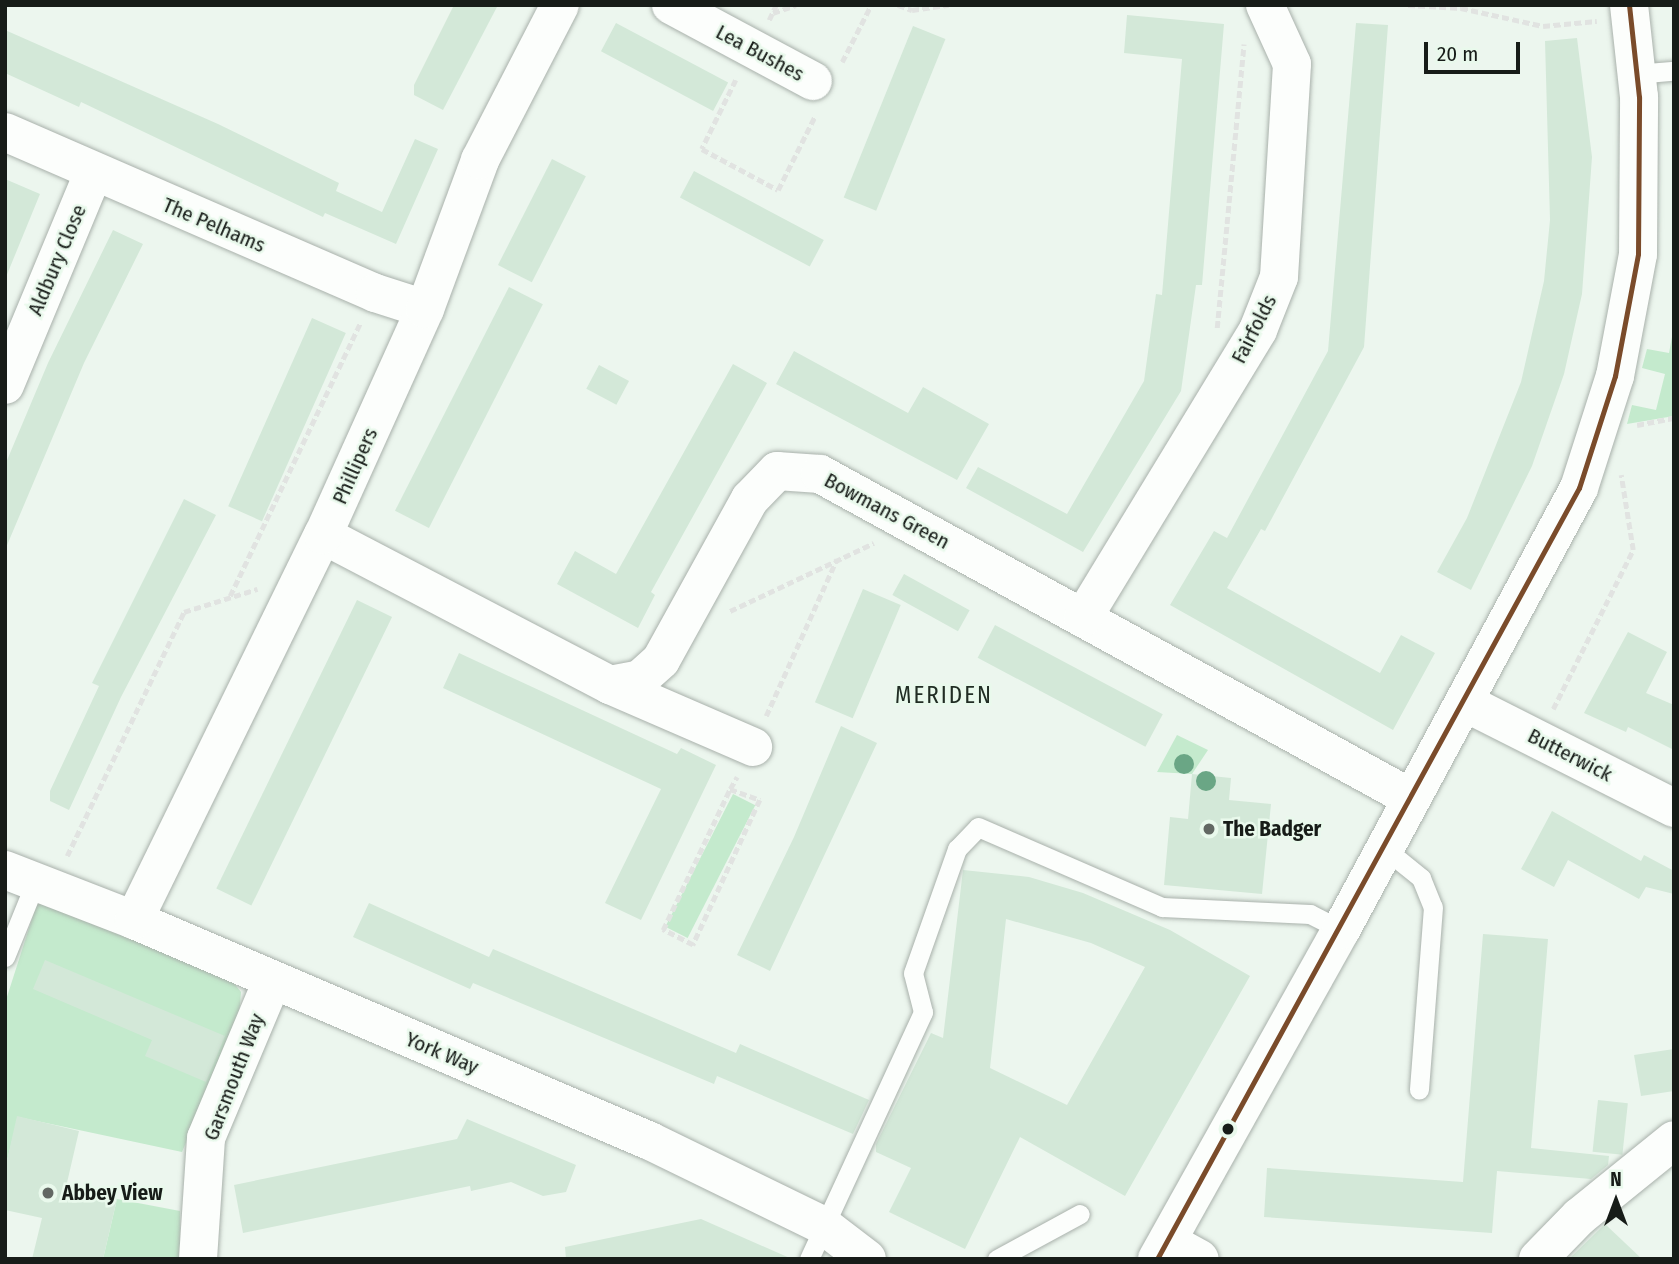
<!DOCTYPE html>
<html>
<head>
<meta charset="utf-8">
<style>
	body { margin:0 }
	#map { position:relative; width:1679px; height:1264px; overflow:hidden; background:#ecf6ee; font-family:"Fira Sans Condensed",sans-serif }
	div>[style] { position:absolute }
	.green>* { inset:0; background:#c4eacd; transform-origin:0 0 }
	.building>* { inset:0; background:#d3e8d8; transform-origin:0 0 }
	.path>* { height:4.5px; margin-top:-2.25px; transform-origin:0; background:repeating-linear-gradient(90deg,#e1e3e1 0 7px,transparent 0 10.5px) }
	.roads { filter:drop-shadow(0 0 2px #a9b1ab) drop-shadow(0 0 2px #a9b1ab) }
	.lane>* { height:19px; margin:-9.5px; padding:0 9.5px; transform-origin:9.5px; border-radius:9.5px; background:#fcfefc }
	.street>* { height:38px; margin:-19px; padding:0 19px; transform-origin:19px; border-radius:19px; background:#fcfefc }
	.bus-1>* { height:5px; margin:-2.5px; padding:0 2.5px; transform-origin:2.5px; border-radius:2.5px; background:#7a4b2a }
	.trees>* { width:20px; height:20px; margin:-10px; border-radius:50%; background:#6aa685 }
	.dots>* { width:19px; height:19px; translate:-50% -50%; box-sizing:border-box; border:4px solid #e9f9ec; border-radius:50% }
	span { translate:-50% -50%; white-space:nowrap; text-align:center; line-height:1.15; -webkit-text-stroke:5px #e9f9ec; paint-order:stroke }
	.street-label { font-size:21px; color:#171c18 }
	.poi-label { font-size:21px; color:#171c18; font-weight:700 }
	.left { translate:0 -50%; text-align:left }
	.neighbourhood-label { font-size:23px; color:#212d24; letter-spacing:2px }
	.frame { position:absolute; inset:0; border:7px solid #171c18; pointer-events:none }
	.north { position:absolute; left:1581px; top:1166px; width:70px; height:70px; -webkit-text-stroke:5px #e9f9ec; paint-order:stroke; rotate:0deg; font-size:19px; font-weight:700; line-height:28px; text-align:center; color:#171c18 }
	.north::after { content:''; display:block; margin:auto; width:24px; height:32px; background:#171c18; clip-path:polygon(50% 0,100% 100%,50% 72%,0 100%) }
	.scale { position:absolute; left:1424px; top:42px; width:96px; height:32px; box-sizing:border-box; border:4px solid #171c18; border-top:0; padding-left:9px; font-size:21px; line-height:24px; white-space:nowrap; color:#171c18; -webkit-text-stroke:5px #e9f9ec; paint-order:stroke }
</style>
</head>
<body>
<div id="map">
	<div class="green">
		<i style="clip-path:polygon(1674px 326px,1674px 416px,1627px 424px,1632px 405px,1656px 410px,1665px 374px,1642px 368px,1647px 349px,1669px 353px)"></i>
		<i style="clip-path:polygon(1177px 735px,1208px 750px,1192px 774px,1157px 772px)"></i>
		<i style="left:733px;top:794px;width:25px;height:149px;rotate:27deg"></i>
		<i style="clip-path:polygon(39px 897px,229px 977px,241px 992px,239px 1016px,182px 1152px,18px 1117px,5px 1169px,5px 1003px)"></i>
		<i style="clip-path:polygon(117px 1199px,180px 1211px,180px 1259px,103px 1259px)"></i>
	</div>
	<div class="building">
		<i style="clip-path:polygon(454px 5px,498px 5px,443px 110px,414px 95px,414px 85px)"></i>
		<i style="clip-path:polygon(1127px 15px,1224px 24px,1202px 285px,1196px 285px,1181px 391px,1083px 552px,966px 488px,978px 467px,1067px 514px,1144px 381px,1156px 294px,1162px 295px,1182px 59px,1124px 53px)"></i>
		<i style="left:616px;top:23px;width:127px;height:32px;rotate:28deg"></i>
		<i style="clip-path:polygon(1356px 23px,1388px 25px,1364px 347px,1265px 531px,1261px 529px,1227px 588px,1380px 673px,1401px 635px,1435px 653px,1393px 730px,1170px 605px,1214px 531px,1227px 538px,1328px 351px)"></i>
		<i style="left:913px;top:26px;width:35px;height:185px;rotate:22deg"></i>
		<i style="clip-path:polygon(5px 30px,218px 124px,339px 183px,336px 191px,382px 212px,415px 139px,438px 149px,396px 244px,325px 213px,323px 217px,81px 102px,79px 107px,5px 73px)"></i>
		<i style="clip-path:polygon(1577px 38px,1592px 157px,1582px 294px,1564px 374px,1532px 466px,1471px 590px,1437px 572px,1467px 518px,1521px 382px,1544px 281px,1550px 220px,1545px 41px)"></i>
		<i style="left:552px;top:159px;width:38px;height:119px;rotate:27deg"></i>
		<i style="left:694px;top:171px;width:147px;height:30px;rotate:28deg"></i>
		<i style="clip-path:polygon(5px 179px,40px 194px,6px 277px,5px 277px)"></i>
		<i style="clip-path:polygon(113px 230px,143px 244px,84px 363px,5px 550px,5px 465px,48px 363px)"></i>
		<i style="left:509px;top:287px;width:38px;height:251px;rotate:27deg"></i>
		<i style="left:312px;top:318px;width:37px;height:206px;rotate:24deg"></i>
		<i style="clip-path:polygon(794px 351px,908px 413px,923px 387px,989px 424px,957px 480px,776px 384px)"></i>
		<i style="clip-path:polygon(733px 364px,767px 383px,651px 592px,655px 595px,638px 628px,557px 584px,575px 551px,616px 574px)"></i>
		<i style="left:599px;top:365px;width:34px;height:27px;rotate:28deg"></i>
		<i style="clip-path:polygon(184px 499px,216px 515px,121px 697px,69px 810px,50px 801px,50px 791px,99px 686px,92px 683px)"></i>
		<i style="left:904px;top:574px;width:75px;height:24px;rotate:29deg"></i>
		<i style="left:863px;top:589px;width:41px;height:123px;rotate:23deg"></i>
		<i style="left:357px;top:600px;width:39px;height:321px;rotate:26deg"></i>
		<i style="left:995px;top:625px;width:190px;height:37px;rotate:28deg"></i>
		<i style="clip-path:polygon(1628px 632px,1667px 652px,1646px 693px,1674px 705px,1674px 750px,1628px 727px,1626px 732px,1584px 713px)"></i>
		<i style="clip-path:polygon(459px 653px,677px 754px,681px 748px,716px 765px,641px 920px,605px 903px,661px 789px,443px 688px)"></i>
		<i style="clip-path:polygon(841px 726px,877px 743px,770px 971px,737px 955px,794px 837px)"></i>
		<i style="clip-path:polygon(1192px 774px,1231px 778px,1229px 800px,1271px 804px,1262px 894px,1164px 885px,1170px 817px,1188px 819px)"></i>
		<i style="clip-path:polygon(1552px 811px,1641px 861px,1644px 855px,1674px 871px,1674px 894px,1646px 887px,1639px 899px,1568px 860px,1554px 887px,1521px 869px)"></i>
		<i style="clip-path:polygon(evenodd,963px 870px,1029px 877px,1083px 893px,1170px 930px,1250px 976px,1125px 1196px,1020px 1137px,965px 1249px,889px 1212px,911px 1168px,876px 1152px,876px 1144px,931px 1033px,943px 1038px,963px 870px,1006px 919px,1091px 943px,1145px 967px,1067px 1105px,990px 1068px,1006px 919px)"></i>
		<i style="clip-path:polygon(369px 903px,489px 957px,493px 949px,736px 1053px,740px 1044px,869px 1100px,853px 1134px,717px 1076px,714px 1084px,473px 983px,470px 989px,353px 937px)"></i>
		<i style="clip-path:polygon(1483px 934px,1548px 939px,1531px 1148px,1609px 1156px,1608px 1165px,1591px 1179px,1497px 1171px,1492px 1233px,1264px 1217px,1267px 1168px,1463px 1182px)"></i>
		<i style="clip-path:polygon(45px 960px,225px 1036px,206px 1082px,145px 1056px,152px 1040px,33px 989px)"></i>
		<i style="clip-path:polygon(1674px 1049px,1674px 1091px,1641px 1096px,1634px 1055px)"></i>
		<i style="left:1598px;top:1100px;width:30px;height:52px;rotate:6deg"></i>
		<i style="clip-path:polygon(17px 1116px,79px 1131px,66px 1187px,117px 1199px,103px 1259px,32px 1259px,42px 1218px,5px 1210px,5px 1169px)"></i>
		<i style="clip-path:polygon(467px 1119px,576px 1165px,566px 1192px,543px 1196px,511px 1182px,471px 1191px,470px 1186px,243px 1233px,234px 1185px,457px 1139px)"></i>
		<i style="clip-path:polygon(701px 1219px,792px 1259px,566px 1259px,565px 1247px)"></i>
		<i style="clip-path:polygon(1605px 1224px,1642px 1259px,1569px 1259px)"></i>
	</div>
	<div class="path">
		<i style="left:898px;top:5px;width:15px;rotate:20deg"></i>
		<i style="left:912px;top:10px;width:37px;rotate:-8deg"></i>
		<i style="left:1408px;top:5px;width:53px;rotate:3.2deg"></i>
		<i style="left:1461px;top:8px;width:84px;rotate:12.4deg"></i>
		<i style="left:1543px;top:26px;width:54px;rotate:-5.3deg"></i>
		<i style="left:773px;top:13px;width:24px;rotate:-19deg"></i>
		<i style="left:769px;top:20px;width:17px;rotate:-65deg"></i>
		<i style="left:842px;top:62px;width:64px;rotate:-63deg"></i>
		<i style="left:736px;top:80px;width:77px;rotate:116.2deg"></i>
		<i style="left:702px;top:149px;width:86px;rotate:28.3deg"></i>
		<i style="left:778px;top:190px;width:83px;rotate:-63.4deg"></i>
		<i style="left:1217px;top:328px;width:285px;rotate:-84.6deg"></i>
		<i style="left:1637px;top:425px;width:38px;rotate:-11deg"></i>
		<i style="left:230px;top:596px;width:302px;rotate:-64.5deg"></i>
		<i style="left:730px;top:611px;width:159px;rotate:-25.3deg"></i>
		<i style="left:1553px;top:709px;width:178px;rotate:-63.3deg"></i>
		<i style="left:1633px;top:550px;width:76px;rotate:-99.1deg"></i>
		<i style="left:766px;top:716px;width:172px;rotate:-65.7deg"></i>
		<i style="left:730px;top:789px;width:32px;rotate:20deg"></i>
		<i style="left:760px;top:800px;width:160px;rotate:114.8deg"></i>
		<i style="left:693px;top:945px;width:34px;rotate:-153deg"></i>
		<i style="left:663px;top:930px;width:156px;rotate:-64.6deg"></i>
		<i style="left:730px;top:789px;width:14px;rotate:-60deg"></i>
		<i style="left:67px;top:856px;width:271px;rotate:-64.4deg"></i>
		<i style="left:184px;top:612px;width:77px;rotate:-17.5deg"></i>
	</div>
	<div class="roads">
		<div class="lane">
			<i style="left:1636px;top:74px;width:38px;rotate:-5deg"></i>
			<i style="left:1384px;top:848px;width:48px;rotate:39deg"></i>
			<i style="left:1421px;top:878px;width:31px;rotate:68deg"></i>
			<i style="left:1433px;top:907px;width:183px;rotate:94.4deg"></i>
			<i style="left:5px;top:957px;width:80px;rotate:-67.9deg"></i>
			<i style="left:809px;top:1259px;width:272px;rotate:-65.2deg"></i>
			<i style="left:923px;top:1012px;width:40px;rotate:-104.4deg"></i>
			<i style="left:913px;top:973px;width:132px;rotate:-70.5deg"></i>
			<i style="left:957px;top:849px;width:30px;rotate:-46deg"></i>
			<i style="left:978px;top:827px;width:201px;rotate:23.5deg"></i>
			<i style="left:1162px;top:907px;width:148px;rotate:2.7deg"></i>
			<i style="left:1310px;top:914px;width:35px;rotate:27deg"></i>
			<i style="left:997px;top:1259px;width:94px;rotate:-28.5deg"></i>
		</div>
		<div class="street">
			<i style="left:671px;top:5px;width:161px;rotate:28.2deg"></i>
			<i style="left:5px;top:132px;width:404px;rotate:23.5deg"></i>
			<i style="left:375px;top:293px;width:52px;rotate:17.7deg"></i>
			<i style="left:5px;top:385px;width:229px;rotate:-67.4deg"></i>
			<i style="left:323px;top:535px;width:324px;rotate:27.6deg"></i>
			<i style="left:610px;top:685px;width:31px;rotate:-11deg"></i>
			<i style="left:640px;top:679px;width:28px;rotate:-42deg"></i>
			<i style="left:661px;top:660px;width:184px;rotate:-61.1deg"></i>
			<i style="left:750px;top:499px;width:39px;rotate:-46deg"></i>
			<i style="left:777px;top:471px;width:43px;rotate:4deg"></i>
			<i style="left:820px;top:474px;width:674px;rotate:28.73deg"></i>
			<i style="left:1083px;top:618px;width:337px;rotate:-58.7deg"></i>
			<i style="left:1258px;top:330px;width:57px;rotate:-68.4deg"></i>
			<i style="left:1279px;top:277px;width:213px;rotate:-86.5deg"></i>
			<i style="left:1292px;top:64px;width:65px;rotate:-114.6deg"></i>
			<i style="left:610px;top:685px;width:156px;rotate:23.4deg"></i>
			<i style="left:1466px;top:703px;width:233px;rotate:26.8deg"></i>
			<i style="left:5px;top:870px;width:138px;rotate:21.2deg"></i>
			<i style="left:134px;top:920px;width:561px;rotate:23.19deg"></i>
			<i style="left:650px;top:1141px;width:194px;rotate:26deg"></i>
			<i style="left:824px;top:1226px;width:54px;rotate:37.5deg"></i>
			<i style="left:134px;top:920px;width:429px;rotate:-63.9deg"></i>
			<i style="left:323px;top:535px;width:248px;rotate:-65.7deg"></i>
			<i style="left:425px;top:309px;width:159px;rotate:-69.7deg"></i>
			<i style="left:480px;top:160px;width:174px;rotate:-62.7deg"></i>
			<i style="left:1169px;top:1242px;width:35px;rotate:29deg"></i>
			<i style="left:198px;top:1259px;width:121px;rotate:-86.2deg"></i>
			<i style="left:206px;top:1138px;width:170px;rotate:-67.2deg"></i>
			<i style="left:1157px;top:1259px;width:377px;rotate:-60.8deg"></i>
			<i style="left:1341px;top:930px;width:502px;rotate:-61.7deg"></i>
			<i style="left:1579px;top:488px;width:118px;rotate:-72.2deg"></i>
			<i style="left:1615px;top:376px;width:124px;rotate:-79.3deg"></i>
			<i style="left:1638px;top:254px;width:157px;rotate:-89.6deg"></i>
			<i style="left:1639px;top:97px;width:93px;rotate:-96.2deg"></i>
			<i style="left:1538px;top:1259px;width:59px;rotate:-45.7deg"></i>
			<i style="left:1579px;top:1217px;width:122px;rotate:-39deg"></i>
		</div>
	</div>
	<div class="bus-1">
		<i style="left:1157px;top:1259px;width:879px;rotate:-61.31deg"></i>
		<i style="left:1579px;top:488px;width:118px;rotate:-72.2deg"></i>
		<i style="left:1615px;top:376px;width:124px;rotate:-79.3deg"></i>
		<i style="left:1638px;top:254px;width:157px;rotate:-89.6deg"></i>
		<i style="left:1639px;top:97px;width:93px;rotate:-96.2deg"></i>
	</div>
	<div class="trees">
		<i style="left:1184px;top:764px"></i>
		<i style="left:1206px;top:781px"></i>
	</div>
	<div class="dots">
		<i style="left:1209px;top:829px;background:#626863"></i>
		<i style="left:1228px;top:1129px;background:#171c18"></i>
		<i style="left:48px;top:1193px;background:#626863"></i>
	</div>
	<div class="street-label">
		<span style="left:760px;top:53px;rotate:28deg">Lea Bushes</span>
		<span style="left:214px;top:225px;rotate:23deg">The Pelhams</span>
		<span style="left:57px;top:260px;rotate:-67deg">Aldbury Close</span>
		<span style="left:1254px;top:329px;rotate:-63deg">Fairfolds</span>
		<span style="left:355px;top:466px;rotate:-66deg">Phillipers</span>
		<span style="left:887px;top:511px;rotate:28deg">Bowmans Green</span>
		<span style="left:1570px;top:755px;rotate:27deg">Butterwick</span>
		<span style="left:442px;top:1053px;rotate:23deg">York Way</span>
		<span style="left:234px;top:1077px;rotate:-69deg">Garsmouth Way</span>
	</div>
	<div class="poi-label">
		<span class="left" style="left:1223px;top:829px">The Badger</span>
		<span class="left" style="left:62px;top:1193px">Abbey View</span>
	</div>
	<div class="neighbourhood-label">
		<span style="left:944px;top:695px">MERIDEN</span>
	</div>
	<div class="frame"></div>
	<div class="north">N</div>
	<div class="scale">20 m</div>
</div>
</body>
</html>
